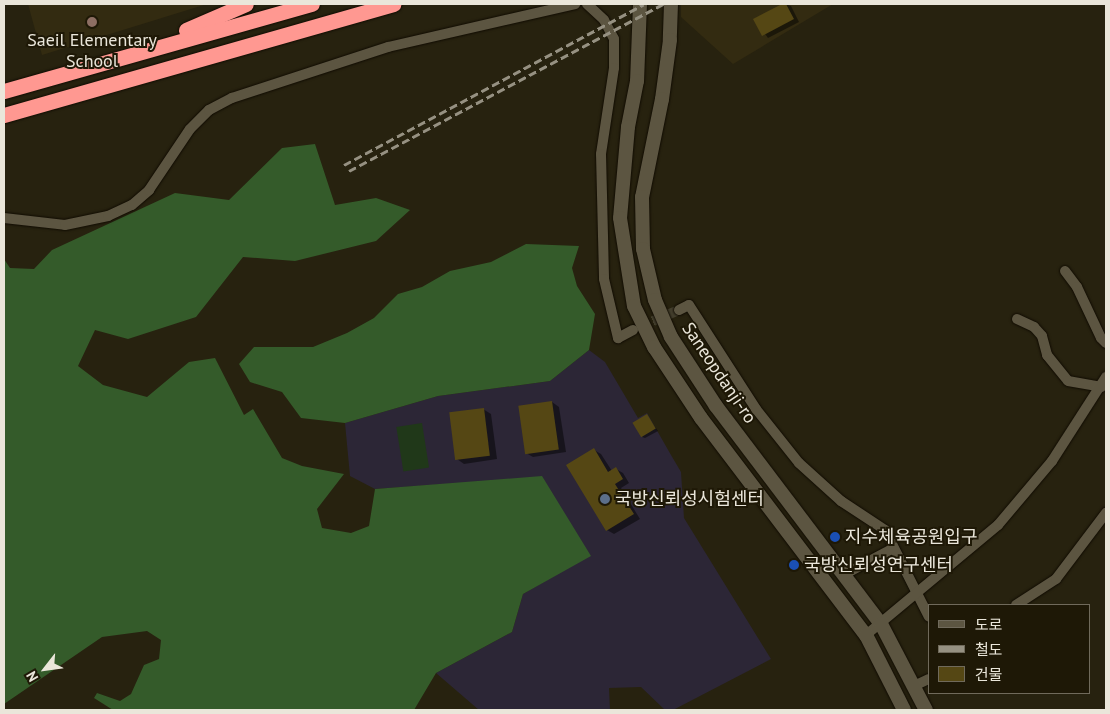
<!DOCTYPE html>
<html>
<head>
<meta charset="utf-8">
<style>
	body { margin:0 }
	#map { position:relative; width:1110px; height:714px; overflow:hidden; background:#27220f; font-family:"PT Sans","Noto Sans KR",sans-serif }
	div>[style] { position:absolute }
	.commercial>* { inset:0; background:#2c2636 }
	.built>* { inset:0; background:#332b11 }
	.green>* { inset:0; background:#203819; transform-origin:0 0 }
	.forest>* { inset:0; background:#345b2a }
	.shadow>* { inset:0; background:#0007 }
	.building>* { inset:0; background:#554714; transform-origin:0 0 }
	.minor-tunnel>* { height:10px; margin-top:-5px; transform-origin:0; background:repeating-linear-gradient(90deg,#443f2d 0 10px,transparent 0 15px) }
	.roads { filter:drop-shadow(0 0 1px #100b00) drop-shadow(0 0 1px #100b00) }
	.minor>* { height:10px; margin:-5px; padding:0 5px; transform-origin:5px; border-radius:5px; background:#5c5541 }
	.secondary>* { height:14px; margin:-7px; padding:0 7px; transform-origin:7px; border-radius:7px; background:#5c5541 }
	.motorway>* { height:15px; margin:-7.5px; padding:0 7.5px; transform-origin:7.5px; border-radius:7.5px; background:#ff9891 }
	.rail>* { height:3px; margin-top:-1.5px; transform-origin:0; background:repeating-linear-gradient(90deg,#969182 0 8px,transparent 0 12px) }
	.dots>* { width:14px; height:14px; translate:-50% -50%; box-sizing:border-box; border:2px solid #1e1806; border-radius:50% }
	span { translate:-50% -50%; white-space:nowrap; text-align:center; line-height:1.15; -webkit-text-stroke:4px #1e1806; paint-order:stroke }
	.poi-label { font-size:18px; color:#eae6da }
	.left { translate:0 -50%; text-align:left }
	.street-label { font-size:18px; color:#eae6da }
	.frame { position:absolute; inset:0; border:5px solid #eae6da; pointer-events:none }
	.legend { position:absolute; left:928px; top:604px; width:162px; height:90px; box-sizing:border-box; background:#1e1806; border:1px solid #706a5b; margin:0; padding:6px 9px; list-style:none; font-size:15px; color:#eae6da }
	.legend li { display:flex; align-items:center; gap:10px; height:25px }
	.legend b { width:25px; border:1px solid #706a5b }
	.north { position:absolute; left:20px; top:644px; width:50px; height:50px; -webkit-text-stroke:4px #1e1806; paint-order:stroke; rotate:240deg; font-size:14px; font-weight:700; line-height:20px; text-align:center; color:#eae6da }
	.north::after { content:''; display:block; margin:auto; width:18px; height:22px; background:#eae6da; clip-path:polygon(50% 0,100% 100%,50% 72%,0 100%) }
</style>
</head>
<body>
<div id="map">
	<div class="commercial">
		<i style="clip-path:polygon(589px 350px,605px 362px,638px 418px,647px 413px,671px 455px,681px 472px,684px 518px,771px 659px,673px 710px,665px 710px,641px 687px,609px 688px,610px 710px,479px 710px,436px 673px,512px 632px,523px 594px,590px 555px,490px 481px,375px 489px,350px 476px,345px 423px,438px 396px,550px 381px)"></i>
	</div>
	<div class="built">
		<i style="clip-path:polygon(28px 4px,207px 4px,42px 55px)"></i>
		<i style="clip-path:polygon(681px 4px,833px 4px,733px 64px,681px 17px)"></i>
	</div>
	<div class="green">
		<i style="left:422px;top:423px;width:45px;height:26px;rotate:81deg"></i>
	</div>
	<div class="forest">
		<i style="clip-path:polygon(315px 144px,335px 205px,376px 198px,410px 210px,376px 241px,295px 261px,243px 257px,196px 317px,128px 339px,95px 330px,78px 366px,103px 385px,147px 397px,189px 362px,215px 358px,244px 415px,253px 409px,282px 458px,302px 466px,344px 474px,317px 509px,322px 528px,351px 533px,369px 526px,375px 489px,542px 476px,591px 556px,523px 594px,512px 632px,436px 673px,414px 710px,113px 710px,94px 698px,97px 693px,120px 701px,131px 694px,144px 665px,159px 659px,161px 640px,147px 631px,102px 637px,4px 704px,4px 259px,10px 268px,34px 269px,52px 250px,175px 193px,229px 200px,282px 148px)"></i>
		<i style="clip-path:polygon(526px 244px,579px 246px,572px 268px,577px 286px,595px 314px,589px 350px,550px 381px,438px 396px,345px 423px,301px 418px,282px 392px,250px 382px,239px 364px,254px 347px,313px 347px,347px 333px,374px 318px,398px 294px,422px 287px,450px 271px,491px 262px)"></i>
	</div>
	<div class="shadow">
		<i style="clip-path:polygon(785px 4px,791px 6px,799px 22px,768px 38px,755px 20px)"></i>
		<i style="clip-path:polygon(552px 402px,559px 407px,566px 452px,533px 457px,526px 453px)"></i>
		<i style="clip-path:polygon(483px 409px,491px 414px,497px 459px,464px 464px,457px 459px)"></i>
		<i style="clip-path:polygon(647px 416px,658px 431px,645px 438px,642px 437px)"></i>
		<i style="clip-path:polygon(594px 450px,601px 454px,612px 471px,616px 469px,623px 473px,629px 483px,621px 488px,640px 519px,614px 534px,607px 530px)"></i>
	</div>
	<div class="building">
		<i style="clip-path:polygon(782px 4px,786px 4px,794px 19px,762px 36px,753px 19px)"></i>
		<i style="left:552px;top:401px;width:49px;height:34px;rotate:82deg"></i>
		<i style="left:484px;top:408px;width:48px;height:35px;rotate:83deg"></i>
		<i style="left:647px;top:414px;width:17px;height:17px;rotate:59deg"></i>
		<i style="clip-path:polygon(594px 448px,608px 472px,616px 467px,623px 479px,615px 484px,634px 514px,606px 531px,566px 465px)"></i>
	</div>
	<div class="minor-tunnel">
		<i style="left:639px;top:327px;width:43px;rotate:-23deg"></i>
	</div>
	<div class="roads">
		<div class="minor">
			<i style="left:587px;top:4px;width:23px;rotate:43deg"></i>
			<i style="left:604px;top:20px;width:21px;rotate:62deg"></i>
			<i style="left:614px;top:39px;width:29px;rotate:90deg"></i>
			<i style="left:614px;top:68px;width:87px;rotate:98.6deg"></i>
			<i style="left:601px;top:154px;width:125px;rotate:88.6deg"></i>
			<i style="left:604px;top:279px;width:61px;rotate:76.7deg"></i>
			<i style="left:618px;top:338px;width:17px;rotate:-28deg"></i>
			<i style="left:4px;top:218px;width:61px;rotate:6.5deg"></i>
			<i style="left:65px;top:225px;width:44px;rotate:-11.8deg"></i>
			<i style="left:108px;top:216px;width:26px;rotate:-25deg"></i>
			<i style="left:132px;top:205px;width:23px;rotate:-41deg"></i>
			<i style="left:149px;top:190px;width:73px;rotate:-56.1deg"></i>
			<i style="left:190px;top:129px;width:27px;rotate:-45deg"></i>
			<i style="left:209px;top:110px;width:26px;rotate:-28deg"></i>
			<i style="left:232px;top:98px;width:164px;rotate:-18.1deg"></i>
			<i style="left:388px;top:47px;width:192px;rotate:-12.9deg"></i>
			<i style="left:1065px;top:271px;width:20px;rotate:53deg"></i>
			<i style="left:1077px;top:287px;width:56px;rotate:64.8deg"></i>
			<i style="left:1101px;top:338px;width:7px;rotate:45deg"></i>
			<i style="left:679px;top:310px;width:11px;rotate:-27deg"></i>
			<i style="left:689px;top:305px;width:124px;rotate:57.2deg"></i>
			<i style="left:756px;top:409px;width:69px;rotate:51.5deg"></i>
			<i style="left:799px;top:463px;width:57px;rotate:42.1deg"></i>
			<i style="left:841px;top:501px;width:53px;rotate:33.4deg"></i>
			<i style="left:885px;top:530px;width:97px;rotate:63.2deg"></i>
			<i style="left:1017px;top:319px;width:19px;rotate:25deg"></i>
			<i style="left:1034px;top:327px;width:12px;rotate:48deg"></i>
			<i style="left:1042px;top:336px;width:20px;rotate:75deg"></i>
			<i style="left:1047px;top:355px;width:33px;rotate:51deg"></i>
			<i style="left:1068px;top:381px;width:34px;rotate:10deg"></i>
			<i style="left:845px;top:574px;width:55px;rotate:-28deg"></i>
			<i style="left:1016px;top:605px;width:48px;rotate:-33deg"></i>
			<i style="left:1056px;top:579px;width:83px;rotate:-52.9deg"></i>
			<i style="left:866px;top:635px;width:172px;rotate:-39.8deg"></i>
			<i style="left:998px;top:525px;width:84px;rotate:-49.8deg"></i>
			<i style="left:1052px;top:461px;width:100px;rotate:-57.3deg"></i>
			<i style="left:916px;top:685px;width:14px;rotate:-25deg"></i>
		</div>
		<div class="secondary">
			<i style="left:640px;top:4px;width:77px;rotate:92.2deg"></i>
			<i style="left:637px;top:81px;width:47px;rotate:101.1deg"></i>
			<i style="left:628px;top:127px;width:91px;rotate:95deg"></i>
			<i style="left:620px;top:218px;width:89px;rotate:81deg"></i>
			<i style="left:634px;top:306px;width:46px;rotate:64deg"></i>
			<i style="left:654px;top:347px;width:85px;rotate:56.5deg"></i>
			<i style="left:701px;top:418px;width:273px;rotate:52.8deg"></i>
			<i style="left:866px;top:635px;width:84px;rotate:63.1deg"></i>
			<i style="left:671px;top:4px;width:36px;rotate:92deg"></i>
			<i style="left:670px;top:40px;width:60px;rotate:97.7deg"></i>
			<i style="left:662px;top:99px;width:100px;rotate:101.5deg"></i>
			<i style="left:642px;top:197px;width:52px;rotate:88.9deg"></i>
			<i style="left:643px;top:249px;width:52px;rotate:76.8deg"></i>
			<i style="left:655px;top:300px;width:40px;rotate:66.6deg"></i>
			<i style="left:671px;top:337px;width:82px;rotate:56.9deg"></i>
			<i style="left:716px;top:406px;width:273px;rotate:52.9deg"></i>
			<i style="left:881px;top:624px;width:97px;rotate:62.4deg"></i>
		</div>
		<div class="motorway">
			<i style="left:186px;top:30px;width:65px;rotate:-23.4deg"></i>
			<i style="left:4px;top:91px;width:320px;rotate:-15.8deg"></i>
			<i style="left:4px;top:115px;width:405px;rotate:-15.9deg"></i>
		</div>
	</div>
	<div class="rail">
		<i style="left:344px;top:165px;width:340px;rotate:-28.2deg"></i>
		<i style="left:349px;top:171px;width:356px;rotate:-28deg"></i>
	</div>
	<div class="dots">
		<i style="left:92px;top:22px;background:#8d6e63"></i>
		<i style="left:605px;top:499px;background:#5c6f8a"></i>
		<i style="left:835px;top:537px;background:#1a4fb4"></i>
		<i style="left:794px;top:565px;background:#1a4fb4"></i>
	</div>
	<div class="poi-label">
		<span style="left:92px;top:51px">Saeil Elementary<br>School</span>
		<span class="left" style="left:615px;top:499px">국방신뢰성시험센터</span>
		<span class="left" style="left:845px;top:537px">지수체육공원입구</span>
		<span class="left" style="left:804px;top:565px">국방신뢰성연구센터</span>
	</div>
	<div class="street-label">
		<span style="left:719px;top:373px;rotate:56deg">Saneopdanji-ro</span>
	</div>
	<div class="frame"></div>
	<ul class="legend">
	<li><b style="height:6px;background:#5c5541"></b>도로</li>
	<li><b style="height:6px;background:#969182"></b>철도</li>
	<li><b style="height:14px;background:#554714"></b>건물</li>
	</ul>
	<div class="north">N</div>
</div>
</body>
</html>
